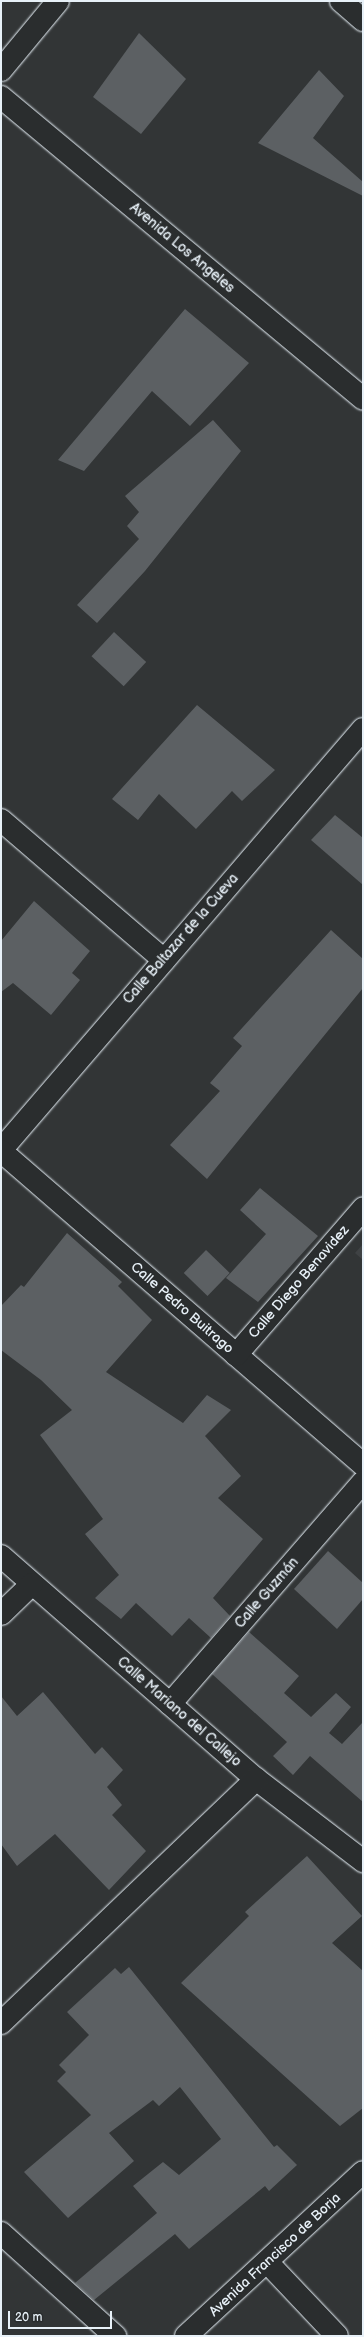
<!DOCTYPE html>
<html>
<head>
<meta charset="utf-8">
<style>
	body { margin:0 }
	#map { position:relative; width:364px; height:2337px; overflow:hidden; background:#323536; font-family:"Balsamiq Sans",sans-serif }
	div>[style] { position:absolute }
	.built>* { inset:0; background:#3f4244 }
	.building>* { inset:0; background:#5c6063; transform-origin:0 0 }
	.roads { filter:drop-shadow(0 0 1px #e8f1f8) drop-shadow(0 0 1px #e8f1f8) }
	.minor>* { height:22px; margin:-11px; padding:0 11px; transform-origin:11px; border-radius:11px; background:#2a2d2e }
	.tertiary>* { height:22px; margin:-11px; padding:0 11px; transform-origin:11px; border-radius:11px; background:#2a2d2e }
	.secondary>* { height:22px; margin:-11px; padding:0 11px; transform-origin:11px; border-radius:11px; background:#2a2d2e }
	span { translate:-50% -50%; white-space:nowrap; text-align:center; line-height:1.15; -webkit-text-stroke:3.5px #2a2d2e; paint-order:stroke }
	.street-label { font-size:14px; color:#e8f1f8 }
	.frame { position:absolute; inset:0; border:2px solid #e8f1f8; pointer-events:none }
	.scale { position:absolute; left:8px; top:2311px; width:104px; height:18px; box-sizing:border-box; border:2px solid #e8f1f8; border-top:0; padding-left:5px; font-size:12px; line-height:14px; white-space:nowrap; color:#e8f1f8; -webkit-text-stroke:3px #2a2d2e; paint-order:stroke }
</style>
</head>
<body>
<div id="map">
	<div class="built">
		<i style="clip-path:polygon(363px 1244px,363px 1260px,355px 1253px)"></i>
	</div>
	<div class="building">
		<i style="clip-path:polygon(139px 33px,186px 79px,141px 134px,93px 97px)"></i>
		<i style="clip-path:polygon(319px 70px,344px 96px,313px 138px,363px 182px,363px 196px,258px 143px)"></i>
		<i style="clip-path:polygon(185px 309px,249px 363px,190px 426px,152px 391px,84px 471px,58px 460px)"></i>
		<i style="clip-path:polygon(213px 420px,241px 451px,145px 571px,97px 623px,77px 605px,139px 539px,127px 526px,139px 512px,125px 496px)"></i>
		<i style="left:114px;top:632px;width:44px;height:33px;rotate:43deg"></i>
		<i style="clip-path:polygon(197px 705px,275px 770px,242px 801px,232px 791px,196px 829px,159px 794px,138px 820px,112px 799px)"></i>
		<i style="clip-path:polygon(335px 815px,363px 838px,363px 885px,311px 840px)"></i>
		<i style="clip-path:polygon(34px 901px,90px 951px,72px 973px,80px 980px,51px 1015px,13px 983px,1px 992px,1px 941px)"></i>
		<i style="clip-path:polygon(331px 930px,363px 959px,363px 988px,207px 1179px,170px 1145px,220px 1091px,210px 1083px,242px 1046px,233px 1038px)"></i>
		<i style="clip-path:polygon(260px 1188px,318px 1236px,258px 1302px,226px 1278px,266px 1234px,240px 1210px)"></i>
		<i style="clip-path:polygon(67px 1233px,122px 1282px,118px 1286px,152px 1320px,106px 1372px,183px 1423px,207px 1395px,231px 1410px,205px 1436px,241px 1476px,218px 1498px,263px 1539px,213px 1598px,230px 1616px,211px 1638px,189px 1618px,172px 1636px,136px 1603px,121px 1619px,95px 1598px,119px 1575px,85px 1534px,103px 1519px,40px 1435px,72px 1410px,41px 1380px,1px 1350px,1px 1306px,21px 1285px,24px 1287px)"></i>
		<i style="left:206px;top:1250px;width:33px;height:32px;rotate:44deg"></i>
		<i style="clip-path:polygon(328px 1551px,363px 1583px,363px 1599px,337px 1629px,294px 1589px)"></i>
		<i style="clip-path:polygon(249px 1632px,299px 1676px,284px 1693px,311px 1717px,336px 1693px,351px 1707px,329px 1733px,342px 1744px,363px 1722px,363px 1802px,310px 1756px,293px 1775px,273px 1756px,287px 1742px,212px 1674px)"></i>
		<i style="clip-path:polygon(43px 1692px,95px 1754px,102px 1747px,123px 1770px,107px 1787px,122px 1805px,112px 1815px,146px 1851px,109px 1890px,55px 1834px,17px 1866px,1px 1844px,1px 1696px,17px 1716px)"></i>
		<i style="clip-path:polygon(307px 1856px,362px 1916px,332px 1943px,363px 1971px,363px 2108px,340px 2126px,181px 1983px,249px 1916px,245px 1912px)"></i>
		<i style="clip-path:polygon(129px 1967px,274px 2147px,277px 2145px,297px 2165px,269px 2191px,265px 2186px,189px 2249px,175px 2234px,94px 2300px,75px 2283px,157px 2213px,133px 2186px,163px 2162px,179px 2175px,221px 2139px,180px 2087px,159px 2106px,153px 2100px,109px 2133px,134px 2161px,68px 2218px,24px 2172px,91px 2115px,57px 2081px,66px 2072px,59px 2065px,89px 2035px,67px 2012px,115px 1968px,121px 1974px)"></i>
	</div>
	<div class="roads">
		<div class="minor">
			<i style="left:341px;top:1px;width:29px;rotate:41deg"></i>
			<i style="left:1px;top:70px;width:89px;rotate:-50.4deg"></i>
			<i style="left:1px;top:820px;width:215px;rotate:40.7deg"></i>
			<i style="left:1px;top:1150px;width:555px;rotate:-49.31deg"></i>
			<i style="left:1px;top:1151px;width:479px;rotate:40.9deg"></i>
			<i style="left:236px;top:1355px;width:194px;rotate:-49deg"></i>
			<i style="left:1px;top:1556px;width:339px;rotate:41.2deg"></i>
			<i style="left:256px;top:1779px;width:135px;rotate:37.5deg"></i>
			<i style="left:1px;top:1614px;width:43px;rotate:-44.1deg"></i>
			<i style="left:170px;top:1704px;width:294px;rotate:-49deg"></i>
			<i style="left:1px;top:2023px;width:353px;rotate:-43.7deg"></i>
			<i style="left:1px;top:2233px;width:154px;rotate:42.1deg"></i>
		</div>
		<div class="tertiary">
			<i style="left:268px;top:2263px;width:100px;rotate:46.6deg"></i>
			<i style="left:186px;top:2336px;width:241px;rotate:-42.8deg"></i>
		</div>
		<div class="secondary">
			<i style="left:1px;top:97px;width:471px;rotate:39.8deg"></i>
		</div>
	</div>
	<div class="street-label">
		<span style="left:182px;top:248px;rotate:40deg">Avenida Los Angeles</span>
		<span style="left:181px;top:939px;rotate:-49deg">Calle Baltazar de la Cueva</span>
		<span style="left:299px;top:1282px;rotate:-49deg">Calle Diego Benavidez</span>
		<span style="left:182px;top:1308px;rotate:41deg">Calle Pedro Buitrago</span>
		<span style="left:267px;top:1593px;rotate:-49deg">Calle Guzmán</span>
		<span style="left:179px;top:1712px;rotate:41deg">Calle Mariano del Callejo</span>
		<span style="left:275px;top:2255px;rotate:-43deg">Avenida Francisco de Borja</span>
	</div>
	<div class="frame"></div>
	<div class="scale">20 m</div>
</div>
</body>
</html>
